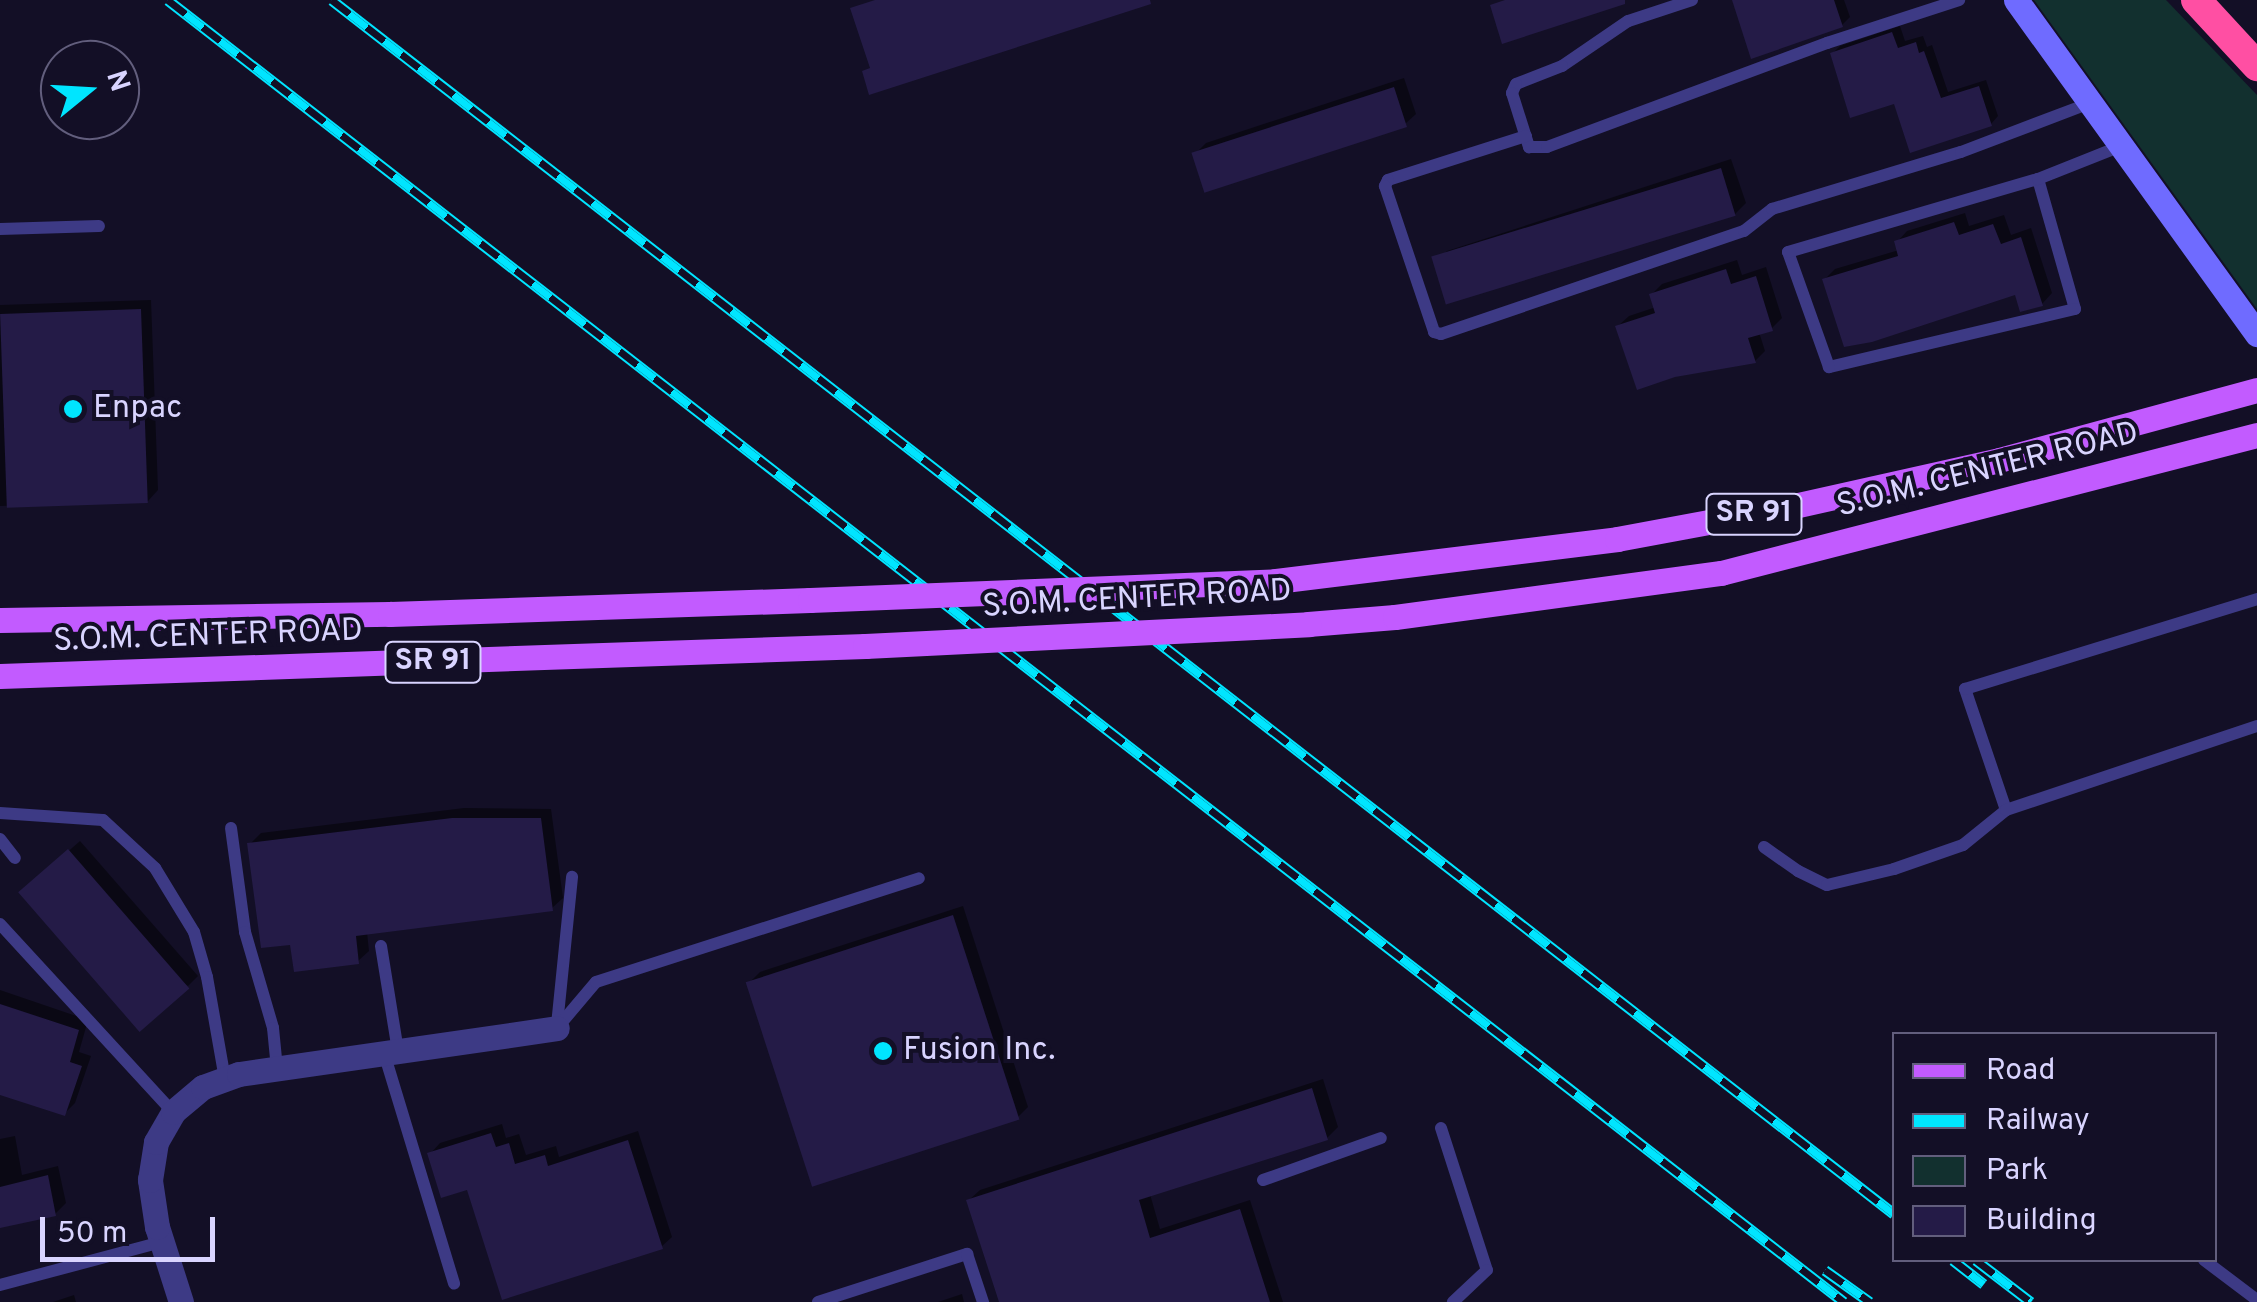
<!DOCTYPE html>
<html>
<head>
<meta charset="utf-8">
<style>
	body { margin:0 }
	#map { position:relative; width:2257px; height:1302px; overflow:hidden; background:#130f26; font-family:Overpass,sans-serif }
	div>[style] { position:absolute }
	.green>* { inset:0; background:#12302f }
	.shadow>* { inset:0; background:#0007 }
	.building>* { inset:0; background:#241b47; transform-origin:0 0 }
	.lane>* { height:12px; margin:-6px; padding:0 6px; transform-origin:6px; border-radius:6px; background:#3d3a85 }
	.street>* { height:25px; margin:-12.5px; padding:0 12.5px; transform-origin:12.5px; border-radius:12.5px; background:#3d3a85 }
	.secondary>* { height:25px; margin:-12.5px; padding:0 12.5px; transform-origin:12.5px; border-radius:12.5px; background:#6f6bff }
	.primary>* { height:25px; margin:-12.5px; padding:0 12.5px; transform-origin:12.5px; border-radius:12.5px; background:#c25bff }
	.highway>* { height:30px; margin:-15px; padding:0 15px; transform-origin:15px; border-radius:15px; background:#ff4fa3 }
	.rail>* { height:11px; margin-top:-5.5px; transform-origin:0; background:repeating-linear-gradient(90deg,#130f26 0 22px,#00e5ff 0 44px); box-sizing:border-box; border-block:2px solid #00e5ff }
	.primary-bridge>* { height:25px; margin:-12.5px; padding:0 12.5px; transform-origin:12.5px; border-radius:12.5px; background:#c25bff }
	.dots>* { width:28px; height:28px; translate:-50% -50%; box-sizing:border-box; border:5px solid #130f26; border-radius:50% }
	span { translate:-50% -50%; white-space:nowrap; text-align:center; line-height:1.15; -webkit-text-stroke:8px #130f26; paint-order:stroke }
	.shield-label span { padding:2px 8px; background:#130f26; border:2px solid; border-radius:8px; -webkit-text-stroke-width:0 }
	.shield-label { font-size:30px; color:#d9d4ff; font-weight:700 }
	.poi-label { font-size:32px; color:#d9d4ff }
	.left { translate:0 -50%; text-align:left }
	.street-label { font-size:32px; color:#d9d4ff }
	.legend { position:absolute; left:1892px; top:1032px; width:325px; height:230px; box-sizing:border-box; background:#130f26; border:2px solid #625e7d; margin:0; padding:12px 18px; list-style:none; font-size:30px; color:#d9d4ff }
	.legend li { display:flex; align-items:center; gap:20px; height:50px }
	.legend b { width:50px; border:2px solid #625e7d }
	.north { position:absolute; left:40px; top:40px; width:100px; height:100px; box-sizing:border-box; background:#130f26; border:2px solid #625e7d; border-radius:50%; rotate:72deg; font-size:28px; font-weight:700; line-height:40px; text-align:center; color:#d9d4ff }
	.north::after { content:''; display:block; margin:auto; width:35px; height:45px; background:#00e5ff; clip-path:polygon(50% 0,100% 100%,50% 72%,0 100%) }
	.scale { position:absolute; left:40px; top:1217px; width:175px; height:45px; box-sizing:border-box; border:5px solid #d9d4ff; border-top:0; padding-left:12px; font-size:30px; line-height:35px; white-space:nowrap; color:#d9d4ff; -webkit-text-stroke:8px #130f26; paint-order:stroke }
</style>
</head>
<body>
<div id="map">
	<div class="green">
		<i style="clip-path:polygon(2034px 0,2166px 0,2257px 95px,2257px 309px)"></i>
	</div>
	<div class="shadow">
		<i style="clip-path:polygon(1735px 0,1844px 0,1850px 17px,1842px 25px)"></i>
		<i style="clip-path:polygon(1900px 26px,1905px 41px,1923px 36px,1927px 47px,1932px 45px,1948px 92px,1986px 80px,1998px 116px,1991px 124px,1895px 101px,1833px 53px,1840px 46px)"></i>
		<i style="clip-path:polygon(1404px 78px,1416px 114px,1405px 124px,1195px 154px,1206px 143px)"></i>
		<i style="clip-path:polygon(1731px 159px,1746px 203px,1735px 214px,1436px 261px,1447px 251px)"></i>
		<i style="clip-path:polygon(1965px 213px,1969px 226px,2004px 215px,2011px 235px,2031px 228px,2052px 293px,2042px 304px,2017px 292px,1824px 280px,1835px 269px,1899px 250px,1897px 242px,1907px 231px)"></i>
		<i style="clip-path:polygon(1737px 260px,1742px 275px,1766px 267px,1782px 318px,1772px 328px,1759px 332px,1765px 351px,1755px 361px,1618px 326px,1629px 316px,1656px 307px,1652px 294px,1662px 284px)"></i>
		<i style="clip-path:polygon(151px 300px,158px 490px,148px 501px,0 506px,0 305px)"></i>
		<i style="clip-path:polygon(464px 808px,551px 809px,563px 898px,552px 908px,367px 932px,369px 951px,358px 961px,292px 942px,250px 844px,261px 833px)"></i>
		<i style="clip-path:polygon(80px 841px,198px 976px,188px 986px,32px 883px)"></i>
		<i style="clip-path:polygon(963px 906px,1028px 1107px,1018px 1117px,749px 983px,760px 972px)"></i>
		<i style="clip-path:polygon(0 990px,88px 1020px,79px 1052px,91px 1056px,75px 1103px,64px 1114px,0 1092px)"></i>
		<i style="clip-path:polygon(1323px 1079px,1338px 1127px,1327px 1138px,1150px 1194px,1160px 1229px,1250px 1200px,1283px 1302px,1002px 1302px,969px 1200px,980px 1190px)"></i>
		<i style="clip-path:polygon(502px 1124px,506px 1138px,519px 1134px,526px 1155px,556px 1146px,559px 1157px,638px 1131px,672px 1237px,661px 1247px,468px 1187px,430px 1154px,440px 1143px)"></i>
		<i style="clip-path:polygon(15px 1136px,22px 1175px,58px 1166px,66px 1203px,55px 1214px,0 1225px,0 1139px)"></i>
		<i style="clip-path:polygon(962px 1294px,964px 1302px,938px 1302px)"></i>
		<i style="clip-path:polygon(74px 1295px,76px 1302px,53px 1302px)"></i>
	</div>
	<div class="building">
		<i style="clip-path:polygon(875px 0,1150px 0,1151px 4px,869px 95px,862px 71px,870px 68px,850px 8px)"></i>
		<i style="clip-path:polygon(1505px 0,1625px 0,1625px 4px,1502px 44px,1490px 5px)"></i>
		<i style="clip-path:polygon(1732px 0,1834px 0,1843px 27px,1751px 59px)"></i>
		<i style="clip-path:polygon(1892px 32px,1898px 48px,1916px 42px,1919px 53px,1924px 51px,1941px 98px,1979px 86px,1992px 126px,1910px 153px,1894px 104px,1850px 118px,1830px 53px)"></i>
		<i style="left:1394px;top:87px;width:42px;height:213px;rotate:72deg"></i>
		<i style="left:1721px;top:168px;width:50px;height:303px;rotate:73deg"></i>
		<i style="clip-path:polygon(1954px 222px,1959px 235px,1993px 224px,2001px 244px,2021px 237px,2043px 306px,2020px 312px,2015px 295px,1872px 342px,1844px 347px,1822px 279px,1898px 256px,1894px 241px)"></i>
		<i style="clip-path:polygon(1726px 269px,1731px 284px,1756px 276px,1773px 331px,1748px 338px,1756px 363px,1675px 377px,1637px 390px,1615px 326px,1655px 313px,1649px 294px)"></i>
		<i style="left:141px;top:309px;width:194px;height:141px;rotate:88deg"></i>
		<i style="clip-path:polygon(452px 818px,541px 818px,553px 911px,356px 936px,359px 964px,294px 972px,290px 945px,261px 948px,247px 843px)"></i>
		<i style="left:68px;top:849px;width:185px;height:66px;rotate:49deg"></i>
		<i style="left:953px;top:915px;width:215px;height:218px;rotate:72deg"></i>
		<i style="clip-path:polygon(0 1004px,79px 1030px,70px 1062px,82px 1066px,65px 1116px,0 1095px)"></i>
		<i style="clip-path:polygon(1312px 1088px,1328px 1140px,1139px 1200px,1150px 1238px,1240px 1209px,1270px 1302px,999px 1302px,966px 1200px)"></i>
		<i style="clip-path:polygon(491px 1133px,496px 1147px,509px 1143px,515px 1164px,545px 1155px,548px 1166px,628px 1140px,663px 1249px,502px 1300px,467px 1190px,441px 1198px,427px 1153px)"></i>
		<i style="clip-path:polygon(48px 1175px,56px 1216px,0 1228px,0 1187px)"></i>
	</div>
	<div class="lane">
		<i style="left:1692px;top:0;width:67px;rotate:161.8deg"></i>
		<i style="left:1628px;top:21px;width:80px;rotate:145.7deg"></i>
		<i style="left:1562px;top:66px;width:49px;rotate:158.6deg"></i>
		<i style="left:1516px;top:84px;width:10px;rotate:114deg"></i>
		<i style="left:1512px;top:93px;width:57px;rotate:72.5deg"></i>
		<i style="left:1529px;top:147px;width:18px"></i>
		<i style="left:1547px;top:147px;width:299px;rotate:-20.4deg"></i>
		<i style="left:1827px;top:43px;width:139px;rotate:-18deg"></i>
		<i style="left:1526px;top:136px;width:145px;rotate:162.3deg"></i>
		<i style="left:1388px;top:180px;width:7px;rotate:117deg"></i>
		<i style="left:1385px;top:186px;width:154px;rotate:71.4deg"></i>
		<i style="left:1434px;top:332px;width:7px;rotate:16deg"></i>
		<i style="left:1441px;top:334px;width:320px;rotate:-18.8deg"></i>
		<i style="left:1744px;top:231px;width:36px;rotate:-38deg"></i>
		<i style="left:1772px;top:209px;width:197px;rotate:-16.8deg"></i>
		<i style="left:1961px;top:152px;width:138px;rotate:-20.8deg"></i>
		<i style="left:2038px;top:179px;width:135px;rotate:74.1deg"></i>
		<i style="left:2075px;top:309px;width:253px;rotate:166.7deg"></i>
		<i style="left:1829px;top:367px;width:122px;rotate:-109.6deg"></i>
		<i style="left:1788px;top:252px;width:260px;rotate:-16.3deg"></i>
		<i style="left:2038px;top:179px;width:89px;rotate:-21.7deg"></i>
		<i style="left:0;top:229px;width:99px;rotate:-1.7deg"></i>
		<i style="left:2006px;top:810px;width:128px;rotate:-108.7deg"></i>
		<i style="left:1965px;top:689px;width:306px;rotate:-17.1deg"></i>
		<i style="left:0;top:813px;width:103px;rotate:3.9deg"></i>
		<i style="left:103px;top:820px;width:71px;rotate:42.7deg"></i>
		<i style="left:155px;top:868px;width:75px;rotate:58.6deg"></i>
		<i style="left:194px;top:932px;width:47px;rotate:73.9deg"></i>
		<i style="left:207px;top:977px;width:104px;rotate:80deg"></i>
		<i style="left:231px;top:828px;width:105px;rotate:82.3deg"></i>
		<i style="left:245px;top:932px;width:100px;rotate:73.7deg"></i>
		<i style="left:273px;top:1028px;width:41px;rotate:84.4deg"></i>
		<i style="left:0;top:839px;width:24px;rotate:52deg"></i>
		<i style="left:1764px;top:847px;width:42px;rotate:35.2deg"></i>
		<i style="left:1798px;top:871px;width:32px;rotate:26deg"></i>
		<i style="left:1827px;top:885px;width:69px;rotate:-13.4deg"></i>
		<i style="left:1894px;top:869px;width:73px;rotate:-19.2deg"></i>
		<i style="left:1963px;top:845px;width:55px;rotate:-39.1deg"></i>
		<i style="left:2006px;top:810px;width:265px;rotate:-18.5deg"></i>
		<i style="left:0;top:924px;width:255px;rotate:47.4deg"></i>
		<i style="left:381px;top:946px;width:106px;rotate:80.8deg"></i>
		<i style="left:557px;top:1025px;width:149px;rotate:-84.2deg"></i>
		<i style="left:557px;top:1028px;width:60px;rotate:-49.7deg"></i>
		<i style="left:596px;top:982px;width:339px;rotate:-17.8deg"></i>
		<i style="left:384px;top:1053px;width:241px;rotate:73.1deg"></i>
		<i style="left:1441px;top:1128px;width:149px;rotate:72.1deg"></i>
		<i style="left:1487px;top:1270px;width:47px;rotate:136.7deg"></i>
		<i style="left:1263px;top:1180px;width:125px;rotate:-19.6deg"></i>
		<i style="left:2204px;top:1260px;width:66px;rotate:37deg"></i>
		<i style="left:0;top:1285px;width:168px;rotate:-14.9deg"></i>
		<i style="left:818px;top:1302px;width:157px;rotate:-17.9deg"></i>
		<i style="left:967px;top:1254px;width:51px;rotate:71.6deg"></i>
	</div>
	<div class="street">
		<i style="left:181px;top:1302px;width:79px;rotate:-107.7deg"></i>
		<i style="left:157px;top:1227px;width:48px;rotate:-98.5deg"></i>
		<i style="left:150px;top:1180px;width:38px;rotate:-81deg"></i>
		<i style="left:156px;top:1142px;width:34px;rotate:-60deg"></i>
		<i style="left:173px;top:1112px;width:39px;rotate:-40deg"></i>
		<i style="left:203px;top:1087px;width:38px;rotate:-20deg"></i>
		<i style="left:239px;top:1074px;width:321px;rotate:-8.2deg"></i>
	</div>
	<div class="secondary">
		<i style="left:2016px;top:0;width:412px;rotate:54.2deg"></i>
	</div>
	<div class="primary">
		<i style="left:1276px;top:581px;width:344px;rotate:-7deg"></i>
		<i style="left:1617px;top:539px;width:171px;rotate:-10.5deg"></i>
		<i style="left:1785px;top:508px;width:219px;rotate:-12.6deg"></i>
		<i style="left:1999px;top:460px;width:267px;rotate:-15.2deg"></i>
		<i style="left:0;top:620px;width:390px;rotate:-0.9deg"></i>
		<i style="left:390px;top:614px;width:420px;rotate:-1.9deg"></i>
		<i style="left:1308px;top:624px;width:87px;rotate:-4.6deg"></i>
		<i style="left:1395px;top:617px;width:329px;rotate:-7.7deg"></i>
		<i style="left:1721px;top:573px;width:553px;rotate:-14.44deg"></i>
		<i style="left:0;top:676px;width:866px;rotate:-1.99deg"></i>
	</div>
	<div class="highway">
		<i style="left:2196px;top:0;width:90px;rotate:47.3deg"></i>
	</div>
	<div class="rail">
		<i style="left:168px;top:0;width:2122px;rotate:37.84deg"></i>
		<i style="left:332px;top:0;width:1978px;rotate:37.85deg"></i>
		<i style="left:1953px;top:1260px;width:39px;rotate:38deg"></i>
		<i style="left:1976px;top:1260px;width:69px;rotate:37.4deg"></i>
		<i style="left:1825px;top:1270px;width:55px;rotate:35.4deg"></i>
	</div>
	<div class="primary-bridge">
		<i style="left:810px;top:600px;width:466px;rotate:-2.3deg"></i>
		<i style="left:865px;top:646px;width:444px;rotate:-2.8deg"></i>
	</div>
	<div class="dots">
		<i style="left:73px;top:409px;background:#00e5ff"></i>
		<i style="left:883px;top:1051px;background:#00e5ff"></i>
	</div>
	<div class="shield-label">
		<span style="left:1754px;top:514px">SR 91</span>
		<span style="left:433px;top:662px">SR 91</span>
	</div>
	<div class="poi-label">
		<span class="left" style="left:93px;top:409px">Enpac</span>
		<span class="left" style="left:903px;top:1051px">Fusion Inc.</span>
	</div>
	<div class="street-label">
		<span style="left:1988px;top:471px;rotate:-14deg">S.O.M. CENTER ROAD</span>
		<span style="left:1137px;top:600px;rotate:-3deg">S.O.M. CENTER ROAD</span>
		<span style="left:208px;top:637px;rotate:-2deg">S.O.M. CENTER ROAD</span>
	</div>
	<ul class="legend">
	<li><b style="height:12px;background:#c25bff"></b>Road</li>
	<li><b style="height:12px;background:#00e5ff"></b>Railway</li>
	<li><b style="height:28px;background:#12302f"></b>Park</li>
	<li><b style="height:28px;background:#241b47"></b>Building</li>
	</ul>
	<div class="north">N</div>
	<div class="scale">50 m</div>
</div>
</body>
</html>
